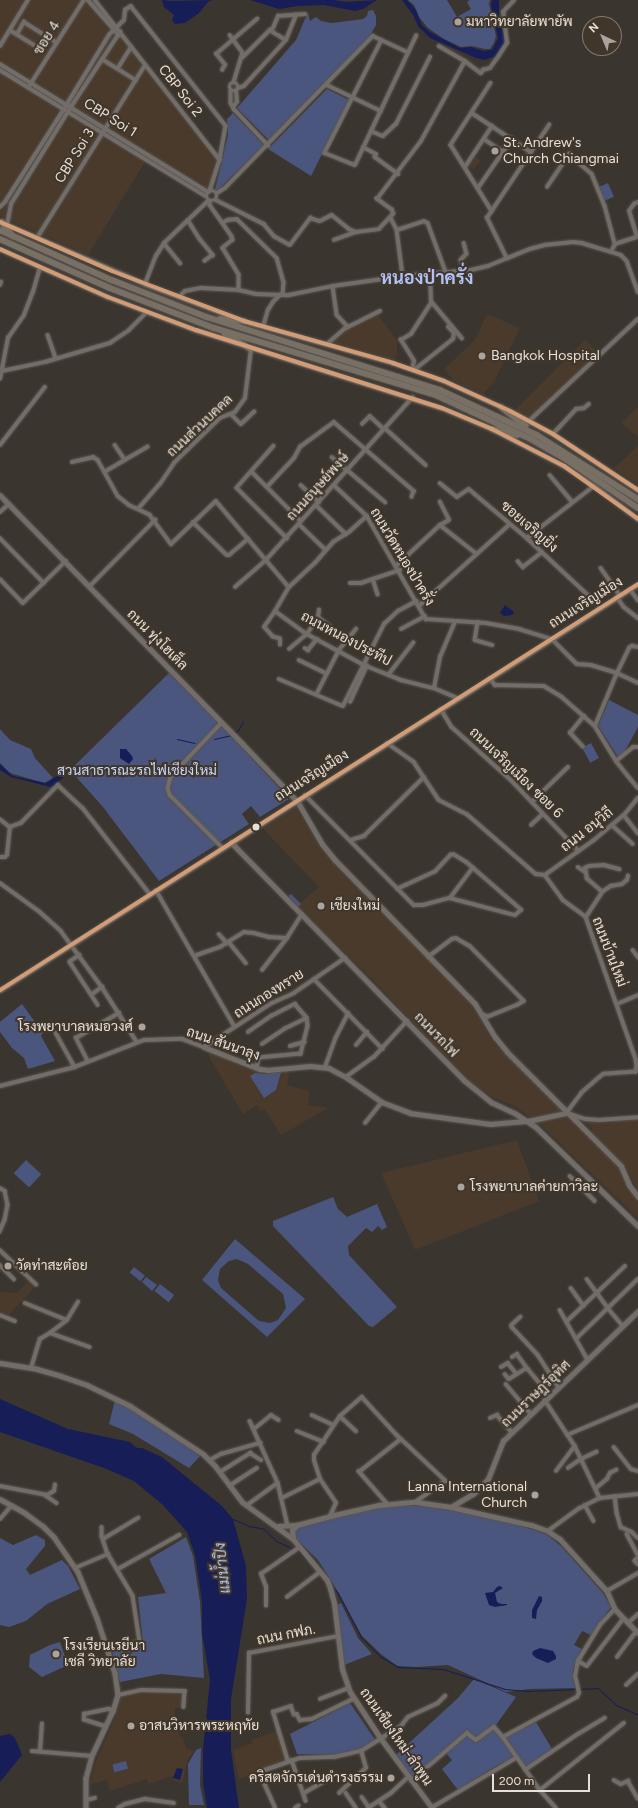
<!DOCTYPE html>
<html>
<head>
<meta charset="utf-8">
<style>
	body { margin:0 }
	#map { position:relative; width:638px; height:1808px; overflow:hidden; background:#3b352f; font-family:Figtree,Sarabun,sans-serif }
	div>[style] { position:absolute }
	.built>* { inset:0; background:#493a2c; transform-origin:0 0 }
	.green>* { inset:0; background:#4b567e; transform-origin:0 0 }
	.water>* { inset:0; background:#171d57 }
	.stream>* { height:1px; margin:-0.5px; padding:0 0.5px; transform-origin:0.5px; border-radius:0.5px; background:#171d57 }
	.canal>* { height:3.5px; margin:-1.75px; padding:0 1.75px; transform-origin:1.75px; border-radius:1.75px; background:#171d57 }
	.roads { filter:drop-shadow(0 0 1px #59544f) drop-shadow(0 0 1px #59544f) }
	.minor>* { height:3.5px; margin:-1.75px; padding:0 1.75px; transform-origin:1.75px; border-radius:1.75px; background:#726d69 }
	.minor>.ring { margin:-1.75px; padding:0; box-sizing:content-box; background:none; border:3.5px solid #726d69; border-radius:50% }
	.tertiary>* { height:4.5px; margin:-2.25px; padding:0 2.25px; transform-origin:2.25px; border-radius:2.25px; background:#726d69 }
	.secondary>* { height:5px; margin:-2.5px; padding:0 2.5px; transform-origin:2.5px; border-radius:2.5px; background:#726d69 }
	.trunk>* { height:5.5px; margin:-2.75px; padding:0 2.75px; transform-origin:2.75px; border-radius:2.75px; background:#786f65 }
	.bus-1>* { height:4px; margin:-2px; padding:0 2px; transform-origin:2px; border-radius:2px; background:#d39c74 }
	.dots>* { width:11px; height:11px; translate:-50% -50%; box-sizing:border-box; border:2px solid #40362a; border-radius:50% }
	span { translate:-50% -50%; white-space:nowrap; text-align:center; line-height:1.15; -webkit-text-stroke:4px #40362a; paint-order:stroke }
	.poi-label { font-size:14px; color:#e7e0d9 }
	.left { translate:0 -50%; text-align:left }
	.right { translate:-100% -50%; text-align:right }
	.street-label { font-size:14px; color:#e7e0d9 }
	.park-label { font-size:14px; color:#c9d7ff }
	.water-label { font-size:15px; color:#bdcaf2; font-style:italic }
	.district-label { font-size:18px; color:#b0c2f9; font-weight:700 }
	.north { position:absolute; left:582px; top:16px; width:40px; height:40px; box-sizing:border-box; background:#40362a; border:1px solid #837a70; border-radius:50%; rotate:316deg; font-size:11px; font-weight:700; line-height:16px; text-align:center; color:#e7e0d9 }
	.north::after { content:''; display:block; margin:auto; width:14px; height:18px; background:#aba49e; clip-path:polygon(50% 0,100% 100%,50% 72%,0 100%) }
	.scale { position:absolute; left:492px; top:1774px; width:98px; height:18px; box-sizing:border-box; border:2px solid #e7e0d9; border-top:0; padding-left:5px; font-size:12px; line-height:14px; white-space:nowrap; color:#e7e0d9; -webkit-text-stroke:3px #40362a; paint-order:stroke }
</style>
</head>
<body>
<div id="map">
	<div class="built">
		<i style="clip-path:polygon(0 0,98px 0,223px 160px,215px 190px,206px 188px,149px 155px,88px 255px,0 216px)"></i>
		<i style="left:476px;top:157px;width:6px;height:11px;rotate:39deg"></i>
		<i style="clip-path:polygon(487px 314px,520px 328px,494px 382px,483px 394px,454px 381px,444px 369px,475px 340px)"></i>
		<i style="clip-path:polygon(378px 315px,397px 340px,397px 355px,393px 360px,332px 342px,349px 328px)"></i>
		<i style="left:585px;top:340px;width:20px;height:98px;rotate:45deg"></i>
		<i style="clip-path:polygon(638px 407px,638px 437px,621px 423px)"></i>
		<i style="clip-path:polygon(638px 446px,638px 485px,614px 468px)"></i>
		<i style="clip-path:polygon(296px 807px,319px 846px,473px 1006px,491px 1039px,621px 1169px,633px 1194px,638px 1200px,638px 1218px,543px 1127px,515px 1106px,496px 1099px,465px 1079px,374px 981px,297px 906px,319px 887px,264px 830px,265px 826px)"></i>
		<i style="clip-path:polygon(211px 1052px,264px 1073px,290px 1070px,287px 1085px,310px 1091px,308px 1105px,328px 1108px,281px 1135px,265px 1110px,261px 1111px,257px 1105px,243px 1114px,208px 1055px)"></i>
		<i style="clip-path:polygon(638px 1119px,638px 1192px,626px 1167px,592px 1132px,593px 1130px,585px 1121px,603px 1123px)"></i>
		<i style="clip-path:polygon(517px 1140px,539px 1201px,415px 1250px,381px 1173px)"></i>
		<i style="clip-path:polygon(30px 1280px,35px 1284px,34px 1288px,7px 1317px,0 1314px,0 1292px,17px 1293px)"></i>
		<i style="clip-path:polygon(143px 1690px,188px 1691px,185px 1708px,175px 1708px,175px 1721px,180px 1737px,183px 1737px,186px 1749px,194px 1751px,188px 1759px,182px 1783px,173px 1780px,173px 1776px,148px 1784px,147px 1779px,110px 1791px,107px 1780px,90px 1784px,96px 1761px,116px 1716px,122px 1694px)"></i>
		<i style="clip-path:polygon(277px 1731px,287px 1761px,239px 1779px,233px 1750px,252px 1743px,251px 1740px)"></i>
	</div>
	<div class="green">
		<i style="clip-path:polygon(408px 0,447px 0,457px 17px,471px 9px,467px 2px,470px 0,490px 0,489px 4px,496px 36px,494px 43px,490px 49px,485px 49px,472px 46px,461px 47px,444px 39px,428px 28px,419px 17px,414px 5px)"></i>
		<i style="clip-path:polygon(373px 10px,376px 16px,376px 25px,368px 39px,269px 140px,237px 108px,296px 40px,308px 12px,310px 21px,316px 17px,321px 21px,332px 23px,363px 19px,367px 16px,368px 11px)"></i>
		<i style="clip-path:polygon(327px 89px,349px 100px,311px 176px,268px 149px)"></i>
		<i style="clip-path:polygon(233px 113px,264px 145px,218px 190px,215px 190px,228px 135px,227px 119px)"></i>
		<i style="left:608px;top:183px;width:15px;height:10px;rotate:67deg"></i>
		<i style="clip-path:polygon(169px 673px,235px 740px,289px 799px,260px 817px,251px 806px,242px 814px,249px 824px,159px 881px,103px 807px,70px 770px)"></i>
		<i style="clip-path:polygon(609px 700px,638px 715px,638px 727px,620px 760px,598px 726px)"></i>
		<i style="clip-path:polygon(0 729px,10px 740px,31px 749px,35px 758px,53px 778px,44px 783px,10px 773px,0 763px)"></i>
		<i style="left:591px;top:743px;width:17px;height:10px;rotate:62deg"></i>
		<i style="clip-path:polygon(291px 894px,301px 904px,298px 907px,288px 896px)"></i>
		<i style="clip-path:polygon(22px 1004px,43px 1033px,41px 1036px,55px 1061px,28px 1069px,24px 1058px,12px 1048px,0 1032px,0 1022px)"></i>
		<i style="clip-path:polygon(281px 1072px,276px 1090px,264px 1098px,250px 1076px,255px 1073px,265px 1074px)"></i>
		<i style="left:26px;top:1160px;width:21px;height:18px;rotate:43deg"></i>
		<i style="clip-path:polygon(333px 1197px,338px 1209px,347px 1217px,377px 1204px,387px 1227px,382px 1230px,378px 1226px,372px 1232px,366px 1228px,348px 1246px,349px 1255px,397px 1307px,373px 1327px,369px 1326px,273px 1226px,273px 1221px)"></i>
		<i style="clip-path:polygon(evenodd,235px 1239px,305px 1299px,267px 1337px,202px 1280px,235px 1239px,237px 1259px,248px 1264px,283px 1294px,286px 1308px,278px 1320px,270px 1323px,259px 1321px,221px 1288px,218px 1280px,220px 1269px,229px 1261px,237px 1259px)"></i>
		<i style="left:134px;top:1267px;width:14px;height:7px;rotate:39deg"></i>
		<i style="clip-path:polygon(146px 1277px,157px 1285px,152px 1291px,142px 1282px)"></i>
		<i style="left:160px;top:1284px;width:18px;height:9px;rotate:38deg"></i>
		<i style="clip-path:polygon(115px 1400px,129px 1407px,201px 1455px,189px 1468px,133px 1434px,109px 1424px)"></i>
		<i style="clip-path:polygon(381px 1506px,422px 1506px,472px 1513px,509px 1522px,546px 1534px,561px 1546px,603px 1593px,611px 1607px,591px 1635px,582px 1631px,574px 1645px,582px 1649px,573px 1669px,575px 1688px,529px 1689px,506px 1692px,448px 1665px,416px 1667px,397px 1666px,381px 1654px,362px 1636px,332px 1582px,318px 1560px,294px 1537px,294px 1531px,299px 1527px,312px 1523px)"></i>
		<i style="clip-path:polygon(36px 1535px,45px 1540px,45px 1546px,26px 1569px,30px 1575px,62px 1560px,68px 1566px,80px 1589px,47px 1604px,26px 1621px,9px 1627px,0 1625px,0 1538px,13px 1545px)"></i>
		<i style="clip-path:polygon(186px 1537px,193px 1556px,200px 1602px,204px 1678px,161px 1674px,120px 1682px,112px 1651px,143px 1643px,138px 1597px,166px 1593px,149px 1559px)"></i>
		<i style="clip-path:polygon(341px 1603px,358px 1638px,372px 1654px,344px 1665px,336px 1605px)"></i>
		<i style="clip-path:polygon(60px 1642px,68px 1665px,42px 1677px,29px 1667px,30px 1655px,50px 1645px)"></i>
		<i style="clip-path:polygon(474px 1679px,516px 1697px,496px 1725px,506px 1737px,536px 1722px,552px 1749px,525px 1768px,516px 1756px,496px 1766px,458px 1790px,442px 1769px,452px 1760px,446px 1753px,468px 1730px,413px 1778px,396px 1755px,458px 1698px)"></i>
		<i style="clip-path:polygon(350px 1703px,376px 1741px,359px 1749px,340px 1755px,297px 1754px,290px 1734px)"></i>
		<i style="clip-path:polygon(201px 1748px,200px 1785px,204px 1805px,189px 1805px,188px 1764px,196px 1750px)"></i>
		<i style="left:126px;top:1761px;width:8px;height:14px;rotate:76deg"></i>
	</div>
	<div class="water">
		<i style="clip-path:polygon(162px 0,172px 1px,213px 0,209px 1px,199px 13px,185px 23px,175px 24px,172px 20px,174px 15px,164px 7px)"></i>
		<i style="clip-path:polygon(250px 0,334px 0,346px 2px,377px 0,363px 9px,355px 11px,324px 5px,298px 6px,279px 9px)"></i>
		<i style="clip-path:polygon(402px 0,407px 0,416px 10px,422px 25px,430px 32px,460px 48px,471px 47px,483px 51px,492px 50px,498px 38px,491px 6px,492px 0,499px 0,499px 19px,504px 34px,505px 44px,496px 56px,484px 60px,476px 58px,430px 38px,418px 26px,413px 15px)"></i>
		<i style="clip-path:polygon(505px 605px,514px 612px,512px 615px,504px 616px,500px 613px)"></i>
		<i style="clip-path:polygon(120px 749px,126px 749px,132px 756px,133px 759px,129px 764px,120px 758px)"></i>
		<i style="clip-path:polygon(0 764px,13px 776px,46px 783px,63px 772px,66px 774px,50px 787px,11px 777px,0 770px)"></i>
		<i style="clip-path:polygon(0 1399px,68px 1429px,130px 1442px,137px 1448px,142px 1448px,162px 1457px,222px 1506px,233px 1519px,246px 1566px,247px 1599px,231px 1699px,231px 1750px,239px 1808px,207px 1808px,203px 1783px,203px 1749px,210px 1680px,202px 1633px,202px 1601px,195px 1555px,187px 1532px,163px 1505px,134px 1481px,104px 1468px,0 1432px)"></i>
		<i style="clip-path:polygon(497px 1587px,500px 1586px,503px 1588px,495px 1593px,497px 1602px,501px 1604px,507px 1604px,507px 1605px,495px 1607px,489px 1605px,485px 1593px,493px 1592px)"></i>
		<i style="clip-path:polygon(539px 1596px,542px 1597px,542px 1601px,537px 1610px,536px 1619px,532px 1618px,532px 1610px)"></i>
		<i style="clip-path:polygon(540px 1648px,553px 1651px,556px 1656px,556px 1659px,548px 1663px,536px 1658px,532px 1654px,533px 1651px)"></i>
		<i style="clip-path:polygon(10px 1734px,15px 1738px,22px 1755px,0 1782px,0 1736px)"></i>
		<i style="clip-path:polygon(177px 1768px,183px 1769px,180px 1780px,173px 1778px)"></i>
	</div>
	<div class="stream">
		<i style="left:234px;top:733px;width:5px;rotate:-37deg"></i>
		<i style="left:238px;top:730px;width:9px;rotate:-58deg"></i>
		<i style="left:177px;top:739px;width:18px;rotate:13deg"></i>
		<i style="left:214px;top:739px;width:17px;rotate:-13deg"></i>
		<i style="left:233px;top:1519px;width:17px;rotate:24deg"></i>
		<i style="left:249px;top:1526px;width:15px;rotate:11deg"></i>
		<i style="left:264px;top:1529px;width:17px;rotate:45deg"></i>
		<i style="left:276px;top:1541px;width:20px;rotate:24deg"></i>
		<i style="left:297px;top:1550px;width:14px;rotate:45deg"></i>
		<i style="left:330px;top:1583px;width:13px;rotate:51deg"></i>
		<i style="left:338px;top:1593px;width:50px;rotate:62.4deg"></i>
		<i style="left:361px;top:1637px;width:28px;rotate:45deg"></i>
		<i style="left:381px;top:1657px;width:20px;rotate:30deg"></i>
		<i style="left:398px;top:1667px;width:45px;rotate:2.5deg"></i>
		<i style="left:443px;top:1669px;width:65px;rotate:17.9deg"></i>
		<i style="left:505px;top:1689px;width:23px;rotate:5deg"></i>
		<i style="left:528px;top:1691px;width:49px;rotate:-2.3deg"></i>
		<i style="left:580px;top:1689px;width:18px;rotate:-3deg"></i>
		<i style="left:598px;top:1688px;width:25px;rotate:43deg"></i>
		<i style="left:616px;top:1705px;width:24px;rotate:24deg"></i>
	</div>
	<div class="canal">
		<i style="left:53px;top:784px;width:15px;rotate:-42deg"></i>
	</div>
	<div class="roads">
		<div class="minor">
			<i style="left:88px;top:0;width:47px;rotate:48.5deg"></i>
			<i style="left:95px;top:0;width:203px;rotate:52deg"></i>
			<i style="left:273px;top:28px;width:13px;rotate:-67deg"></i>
			<i style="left:278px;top:16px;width:27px;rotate:-4deg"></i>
			<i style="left:10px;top:30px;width:36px;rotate:32deg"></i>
			<i style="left:40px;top:49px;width:15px;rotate:-62deg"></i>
			<i style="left:17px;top:34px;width:14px;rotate:-60deg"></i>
			<i style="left:24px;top:22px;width:39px;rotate:32deg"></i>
			<i style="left:230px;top:35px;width:22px;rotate:54deg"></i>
			<i style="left:243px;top:53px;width:31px;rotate:107deg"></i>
			<i style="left:278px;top:35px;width:9px;rotate:32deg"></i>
			<i style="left:382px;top:40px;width:127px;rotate:116.8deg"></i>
			<i style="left:325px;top:153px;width:32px;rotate:22deg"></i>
			<i style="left:355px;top:165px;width:143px;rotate:-64.7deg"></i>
			<i style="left:0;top:46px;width:54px;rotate:-58.7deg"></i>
			<i style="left:439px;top:46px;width:30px;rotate:30deg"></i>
			<i style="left:242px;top:58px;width:40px;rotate:-45deg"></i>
			<i style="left:270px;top:30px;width:7px;rotate:34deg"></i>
			<i style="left:102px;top:59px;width:40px;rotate:32deg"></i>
			<i style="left:0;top:64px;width:244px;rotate:31.6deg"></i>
			<i style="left:118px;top:68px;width:25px;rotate:-58deg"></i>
			<i style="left:0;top:70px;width:241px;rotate:31.5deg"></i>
			<i style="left:222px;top:70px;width:6px;rotate:-59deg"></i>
			<i style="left:225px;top:65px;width:14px;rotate:-129deg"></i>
			<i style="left:216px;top:54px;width:54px;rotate:-40.5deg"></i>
			<i class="ring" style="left:230px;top:83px;width:4.5px;height:4.5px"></i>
			<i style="left:491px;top:83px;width:74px;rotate:122.8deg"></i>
			<i style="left:451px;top:145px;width:78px;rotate:58.2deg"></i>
			<i style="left:30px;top:85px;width:101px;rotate:-57.6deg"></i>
			<i style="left:327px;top:85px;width:60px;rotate:25.7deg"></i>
			<i style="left:238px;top:88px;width:6px;rotate:-18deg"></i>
			<i style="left:244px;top:86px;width:62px;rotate:-47.6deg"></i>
			<i style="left:286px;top:40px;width:27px;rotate:-68deg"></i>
			<i style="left:231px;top:91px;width:12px;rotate:90deg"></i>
			<i style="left:231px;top:103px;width:7px;rotate:63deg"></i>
			<i style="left:234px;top:109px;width:50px;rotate:46.6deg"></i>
			<i style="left:234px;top:106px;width:5px;rotate:-53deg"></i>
			<i style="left:237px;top:102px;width:11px;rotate:-95deg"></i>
			<i style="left:472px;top:113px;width:71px;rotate:33.5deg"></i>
			<i style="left:371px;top:131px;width:13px;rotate:23deg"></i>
			<i style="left:383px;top:136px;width:18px;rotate:-43deg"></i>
			<i style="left:396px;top:124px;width:75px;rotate:-63.1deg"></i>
			<i style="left:484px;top:139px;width:23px;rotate:34deg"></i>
			<i style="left:363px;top:147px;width:15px;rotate:28deg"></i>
			<i style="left:376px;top:154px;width:3px;rotate:108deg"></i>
			<i style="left:375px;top:157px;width:29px;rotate:36deg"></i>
			<i style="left:465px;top:167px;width:49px;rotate:-56.6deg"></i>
			<i style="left:547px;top:187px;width:40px;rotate:-56deg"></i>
			<i style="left:569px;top:154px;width:30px;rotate:41deg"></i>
			<i style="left:592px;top:174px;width:35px;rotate:68deg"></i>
			<i style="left:605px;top:206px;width:39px;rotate:75deg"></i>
			<i style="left:478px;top:188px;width:60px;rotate:-55.2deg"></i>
			<i class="ring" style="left:206.5px;top:190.5px;width:7.5px;height:7.5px"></i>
			<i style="left:217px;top:193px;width:9px;rotate:-32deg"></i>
			<i style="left:225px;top:188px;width:212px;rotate:-45.8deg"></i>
			<i style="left:373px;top:36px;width:38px;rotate:25deg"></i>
			<i style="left:216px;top:200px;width:54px;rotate:26.6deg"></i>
			<i style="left:264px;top:224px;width:16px;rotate:50deg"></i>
			<i style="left:274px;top:236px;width:18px;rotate:29deg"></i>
			<i style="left:290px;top:245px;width:34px;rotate:-53deg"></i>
			<i style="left:310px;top:218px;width:10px;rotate:17deg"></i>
			<i style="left:320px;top:221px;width:13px;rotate:-27deg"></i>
			<i style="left:332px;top:215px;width:22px;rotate:39deg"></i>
			<i style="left:349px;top:229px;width:8px;rotate:23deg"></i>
			<i style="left:356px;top:232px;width:23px;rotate:-7deg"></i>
			<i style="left:379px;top:229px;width:21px;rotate:-47deg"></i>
			<i style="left:393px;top:214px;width:4px;rotate:-104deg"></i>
			<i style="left:392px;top:210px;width:19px;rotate:-144deg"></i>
			<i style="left:377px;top:199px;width:73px;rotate:-52.8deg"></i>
			<i style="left:421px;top:141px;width:91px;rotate:-61.2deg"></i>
			<i style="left:465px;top:61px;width:20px;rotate:37deg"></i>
			<i style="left:481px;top:73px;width:4px;rotate:-56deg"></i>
			<i style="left:483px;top:70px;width:7px;rotate:-16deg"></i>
			<i style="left:490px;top:68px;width:14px;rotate:-54deg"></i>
			<i style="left:498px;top:57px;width:17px;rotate:-57deg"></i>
			<i style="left:507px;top:43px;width:31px;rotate:-97deg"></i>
			<i style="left:503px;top:12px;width:16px;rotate:-47deg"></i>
			<i style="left:210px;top:202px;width:3px;rotate:90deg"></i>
			<i style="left:210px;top:205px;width:39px;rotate:55deg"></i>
			<i style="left:232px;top:237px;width:3px;rotate:72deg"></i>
			<i style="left:233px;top:240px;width:13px;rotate:141deg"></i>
			<i style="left:223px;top:248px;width:31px;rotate:59deg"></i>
			<i style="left:239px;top:275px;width:15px;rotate:90deg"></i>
			<i style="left:0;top:207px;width:7px;rotate:-45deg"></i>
			<i style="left:5px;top:202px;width:110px;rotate:-57.6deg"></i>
			<i style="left:64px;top:109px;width:87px;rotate:-58.7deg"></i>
			<i style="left:109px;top:35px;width:21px;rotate:-45deg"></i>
			<i style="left:124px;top:20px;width:10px;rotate:-84deg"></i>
			<i style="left:125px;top:10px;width:7px;rotate:-34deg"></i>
			<i style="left:131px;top:6px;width:153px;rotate:51.6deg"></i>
			<i style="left:226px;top:126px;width:35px;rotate:100deg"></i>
			<i style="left:220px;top:160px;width:33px;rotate:108deg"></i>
			<i style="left:391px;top:218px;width:13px;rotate:63deg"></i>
			<i style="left:397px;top:230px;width:46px;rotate:82.6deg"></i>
			<i style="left:188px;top:220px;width:22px;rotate:58deg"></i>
			<i style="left:200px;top:239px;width:21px;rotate:51deg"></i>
			<i style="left:213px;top:255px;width:10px;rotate:143deg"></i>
			<i style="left:222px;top:223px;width:7px;rotate:-27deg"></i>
			<i style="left:228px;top:220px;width:9px;rotate:-6deg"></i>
			<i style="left:237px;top:219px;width:56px;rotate:44.3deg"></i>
			<i style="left:277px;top:258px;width:25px;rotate:74deg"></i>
			<i style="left:284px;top:282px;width:13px;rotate:94deg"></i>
			<i style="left:7px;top:225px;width:21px;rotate:-79deg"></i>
			<i style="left:11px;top:204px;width:114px;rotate:-58.3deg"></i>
			<i style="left:71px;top:107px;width:90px;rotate:-56.8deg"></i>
			<i style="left:397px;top:230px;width:28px;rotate:-18deg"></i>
			<i style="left:424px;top:221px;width:4px;rotate:27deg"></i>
			<i style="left:428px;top:223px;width:52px;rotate:69.8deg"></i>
			<i style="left:37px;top:238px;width:204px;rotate:-58deg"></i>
			<i style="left:334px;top:240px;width:23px;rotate:-20deg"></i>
			<i style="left:164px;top:243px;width:26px;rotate:51deg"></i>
			<i style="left:464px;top:243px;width:11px;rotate:75deg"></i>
			<i style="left:467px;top:254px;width:8px;rotate:135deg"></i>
			<i style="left:461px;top:260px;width:12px;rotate:70deg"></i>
			<i style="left:611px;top:252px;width:9px;rotate:-63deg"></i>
			<i style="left:615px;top:244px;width:23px;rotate:-18deg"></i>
			<i style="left:637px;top:237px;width:27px;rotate:-107deg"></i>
			<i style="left:629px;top:211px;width:9px;rotate:-54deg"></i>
			<i style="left:634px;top:204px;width:4px;rotate:-27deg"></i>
			<i style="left:507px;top:259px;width:46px;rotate:-116deg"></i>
			<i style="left:487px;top:218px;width:112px;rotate:-56.3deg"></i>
			<i style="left:145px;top:284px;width:30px;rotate:-69deg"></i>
			<i style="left:156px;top:256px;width:15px;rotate:-58deg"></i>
			<i style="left:164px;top:243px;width:61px;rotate:-43.7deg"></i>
			<i style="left:0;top:285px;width:3px;rotate:-72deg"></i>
			<i style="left:333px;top:286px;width:29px;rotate:82deg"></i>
			<i style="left:337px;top:315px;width:16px;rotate:47deg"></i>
			<i style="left:179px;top:297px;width:8px;rotate:-45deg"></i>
			<i style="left:185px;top:291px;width:16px;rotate:-11deg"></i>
			<i style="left:201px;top:288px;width:38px;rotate:3deg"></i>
			<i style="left:239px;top:290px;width:17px;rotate:13deg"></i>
			<i style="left:256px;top:294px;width:33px;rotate:2deg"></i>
			<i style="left:289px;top:295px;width:45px;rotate:-11.6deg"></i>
			<i style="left:333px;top:286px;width:71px;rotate:-8.1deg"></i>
			<i style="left:403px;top:276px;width:68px;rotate:-5deg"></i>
			<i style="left:471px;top:270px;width:17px;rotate:-13deg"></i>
			<i style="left:488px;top:266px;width:45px;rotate:-22deg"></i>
			<i style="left:530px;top:249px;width:16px;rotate:-15deg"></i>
			<i style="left:545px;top:245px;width:28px;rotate:-6deg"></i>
			<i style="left:573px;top:242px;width:9px;rotate:6deg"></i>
			<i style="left:582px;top:243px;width:41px;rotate:17.1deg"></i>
			<i style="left:621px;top:255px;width:8px;rotate:45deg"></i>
			<i style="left:627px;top:261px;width:33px;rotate:70deg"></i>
			<i style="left:432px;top:302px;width:47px;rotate:50.2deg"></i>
			<i style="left:263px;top:327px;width:18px;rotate:-74deg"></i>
			<i style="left:268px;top:310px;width:9px;rotate:-58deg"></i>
			<i style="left:273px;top:302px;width:10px;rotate:-45deg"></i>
			<i style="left:48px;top:335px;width:24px;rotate:71deg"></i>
			<i style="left:327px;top:344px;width:23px;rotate:-41deg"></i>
			<i style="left:344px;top:329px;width:40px;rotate:-26.6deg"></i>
			<i style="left:412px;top:370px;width:9px;rotate:-77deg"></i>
			<i style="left:414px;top:361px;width:25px;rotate:-122deg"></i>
			<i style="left:401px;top:340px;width:12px;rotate:-31deg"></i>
			<i style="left:411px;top:334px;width:37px;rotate:-57deg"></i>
			<i style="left:431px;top:303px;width:30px;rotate:-92deg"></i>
			<i style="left:414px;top:370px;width:50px;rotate:-38.5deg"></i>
			<i style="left:453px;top:339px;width:6px;rotate:-81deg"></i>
			<i style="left:454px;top:333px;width:8px;rotate:-135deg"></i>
			<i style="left:2px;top:371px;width:44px;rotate:-11.8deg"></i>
			<i style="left:45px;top:362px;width:68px;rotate:-16.3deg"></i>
			<i style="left:110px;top:343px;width:23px;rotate:-34deg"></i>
			<i style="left:129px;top:330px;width:25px;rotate:-45deg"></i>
			<i style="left:0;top:379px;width:42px;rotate:-79deg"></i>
			<i style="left:8px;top:338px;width:28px;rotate:-55deg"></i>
			<i style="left:24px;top:315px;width:25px;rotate:-69deg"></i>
			<i style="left:33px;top:292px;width:25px;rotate:-74deg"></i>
			<i style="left:231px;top:414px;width:14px;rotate:45deg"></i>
			<i style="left:241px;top:424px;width:18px;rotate:-43deg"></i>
			<i style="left:529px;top:421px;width:149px;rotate:-43.1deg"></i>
			<i style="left:362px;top:424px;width:11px;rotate:-45deg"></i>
			<i style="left:370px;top:416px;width:19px;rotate:43deg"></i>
			<i style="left:385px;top:428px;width:55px;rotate:42.1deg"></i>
			<i style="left:553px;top:434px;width:34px;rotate:-47deg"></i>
			<i style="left:576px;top:409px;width:8px;rotate:-7deg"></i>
			<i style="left:584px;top:408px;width:6px;rotate:-39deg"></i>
			<i style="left:0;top:445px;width:73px;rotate:-52.2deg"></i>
			<i style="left:115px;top:445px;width:18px;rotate:56deg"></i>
			<i style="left:274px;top:446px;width:56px;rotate:131.4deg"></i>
			<i style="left:237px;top:488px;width:71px;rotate:45deg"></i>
			<i style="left:332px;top:457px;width:70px;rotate:40.3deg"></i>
			<i style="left:72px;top:462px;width:22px;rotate:-13deg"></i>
			<i style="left:93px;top:457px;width:6px;rotate:31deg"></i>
			<i style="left:98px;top:460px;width:41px;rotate:60.9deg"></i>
			<i style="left:118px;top:496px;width:14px;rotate:39deg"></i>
			<i style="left:129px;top:505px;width:23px;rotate:25deg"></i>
			<i style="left:150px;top:515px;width:36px;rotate:54deg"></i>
			<i style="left:171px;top:544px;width:62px;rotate:-43.7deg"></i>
			<i style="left:216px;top:501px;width:113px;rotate:49.7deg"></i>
			<i style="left:106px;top:471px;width:48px;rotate:-30.3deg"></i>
			<i style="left:252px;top:472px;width:69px;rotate:45deg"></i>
			<i style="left:550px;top:475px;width:35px;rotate:50deg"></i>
			<i style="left:440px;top:483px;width:22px;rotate:39deg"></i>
			<i style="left:457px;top:497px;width:14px;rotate:-34deg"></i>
			<i style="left:469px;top:489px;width:76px;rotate:40.2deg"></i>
			<i style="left:527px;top:538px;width:101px;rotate:43deg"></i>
			<i style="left:301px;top:485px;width:25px;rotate:43deg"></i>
			<i style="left:334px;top:485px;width:45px;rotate:43.2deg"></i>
			<i style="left:367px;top:516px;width:119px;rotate:60.2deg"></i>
			<i style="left:426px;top:619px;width:60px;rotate:3.8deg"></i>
			<i style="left:486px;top:623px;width:34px;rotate:10deg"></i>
			<i style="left:519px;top:629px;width:34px;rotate:17deg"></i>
			<i style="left:552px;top:639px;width:35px;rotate:45deg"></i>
			<i style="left:577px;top:664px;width:14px;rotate:4deg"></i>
			<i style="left:591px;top:665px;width:27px;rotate:17deg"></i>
			<i style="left:617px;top:673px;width:23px;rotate:25deg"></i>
			<i style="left:267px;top:487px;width:40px;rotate:-47deg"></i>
			<i style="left:294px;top:458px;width:13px;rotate:-61deg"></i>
			<i style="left:300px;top:447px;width:42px;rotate:-36.3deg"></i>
			<i style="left:334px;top:422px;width:106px;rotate:40.8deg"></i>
			<i style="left:414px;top:491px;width:6px;rotate:108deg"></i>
			<i style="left:316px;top:505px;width:42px;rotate:44deg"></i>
			<i style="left:138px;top:509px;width:33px;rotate:-49deg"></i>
			<i style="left:160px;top:484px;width:25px;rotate:-56deg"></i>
			<i style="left:174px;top:463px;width:64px;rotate:-44.4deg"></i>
			<i style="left:220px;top:418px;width:16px;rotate:-22deg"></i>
			<i style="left:235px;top:412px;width:17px;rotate:-54deg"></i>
			<i style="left:245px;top:398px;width:49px;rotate:-83deg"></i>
			<i style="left:0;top:512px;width:12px;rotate:-42deg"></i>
			<i style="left:193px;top:522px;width:47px;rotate:44.1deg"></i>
			<i style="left:227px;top:555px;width:2px"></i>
			<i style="left:229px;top:555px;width:25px;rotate:-40deg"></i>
			<i style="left:299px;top:524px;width:37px;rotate:44deg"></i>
			<i style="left:440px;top:525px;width:47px;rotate:38.1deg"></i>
			<i style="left:0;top:538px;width:63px;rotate:45.6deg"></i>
			<i style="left:527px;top:538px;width:85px;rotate:-37.8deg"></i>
			<i style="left:518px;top:561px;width:8px;rotate:50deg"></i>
			<i style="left:523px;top:567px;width:24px;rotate:-38deg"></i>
			<i style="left:397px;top:565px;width:59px;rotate:-42.9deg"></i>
			<i style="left:440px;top:525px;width:10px;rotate:-29deg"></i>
			<i style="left:449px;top:520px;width:20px;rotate:-117deg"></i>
			<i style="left:601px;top:568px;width:33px;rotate:55deg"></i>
			<i style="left:0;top:579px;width:33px;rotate:46deg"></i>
			<i style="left:23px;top:603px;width:60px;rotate:-44.3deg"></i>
			<i style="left:373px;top:579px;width:16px;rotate:72deg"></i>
			<i style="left:350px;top:583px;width:11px"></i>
			<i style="left:361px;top:583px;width:41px;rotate:-18.4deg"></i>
			<i style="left:90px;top:586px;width:93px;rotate:-45.4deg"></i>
			<i style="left:235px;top:587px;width:41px;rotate:-41.1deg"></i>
			<i style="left:266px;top:560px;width:219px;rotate:-48deg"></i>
			<i style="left:630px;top:589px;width:14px;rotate:54deg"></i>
			<i style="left:617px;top:597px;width:12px;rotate:55deg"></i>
			<i style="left:624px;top:607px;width:18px;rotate:38deg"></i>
			<i style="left:419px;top:606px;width:122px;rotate:-42deg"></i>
			<i style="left:275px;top:611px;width:39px;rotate:36deg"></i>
			<i style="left:307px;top:634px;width:65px;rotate:28.5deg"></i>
			<i style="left:364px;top:665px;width:40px;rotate:22deg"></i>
			<i style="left:401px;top:680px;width:34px;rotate:14deg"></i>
			<i style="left:434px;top:688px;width:26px;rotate:23deg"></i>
			<i style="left:318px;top:617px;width:15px;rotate:37deg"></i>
			<i style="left:478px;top:622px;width:18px;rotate:99deg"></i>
			<i style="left:475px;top:640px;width:18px;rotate:16deg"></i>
			<i style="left:401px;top:629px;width:27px;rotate:-28deg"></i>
			<i style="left:342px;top:634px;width:7px;rotate:34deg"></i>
			<i style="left:280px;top:645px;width:6px;rotate:-90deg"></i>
			<i style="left:280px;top:639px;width:7px;rotate:-164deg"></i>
			<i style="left:273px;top:637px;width:13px;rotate:-132deg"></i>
			<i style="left:264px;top:627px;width:19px;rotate:-55deg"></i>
			<i style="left:275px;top:611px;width:28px;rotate:-60deg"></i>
			<i style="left:289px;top:587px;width:35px;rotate:-43deg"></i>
			<i style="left:315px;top:563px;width:28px;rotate:-49deg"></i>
			<i style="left:333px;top:542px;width:19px;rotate:-32deg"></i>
			<i style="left:349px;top:532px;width:24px;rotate:-42deg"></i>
			<i style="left:305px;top:648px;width:4px;rotate:34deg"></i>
			<i style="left:308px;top:650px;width:14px;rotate:-51deg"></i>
			<i style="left:289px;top:649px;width:23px;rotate:-40deg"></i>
			<i style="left:307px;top:634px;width:20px;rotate:-57deg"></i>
			<i style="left:318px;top:617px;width:7px;rotate:-82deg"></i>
			<i style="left:299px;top:660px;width:30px;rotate:26deg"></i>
			<i style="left:388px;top:675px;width:41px;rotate:-52deg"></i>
			<i style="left:490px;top:678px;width:9px;rotate:54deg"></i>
			<i style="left:495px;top:685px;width:49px;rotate:1.2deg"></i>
			<i style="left:544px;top:686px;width:21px;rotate:31deg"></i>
			<i style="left:562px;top:697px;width:44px;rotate:41.3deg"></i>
			<i style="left:595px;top:726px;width:42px;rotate:58.6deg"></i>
			<i style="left:617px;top:762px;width:33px;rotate:51deg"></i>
			<i style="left:279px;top:679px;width:69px;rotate:22.9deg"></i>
			<i style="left:343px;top:706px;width:92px;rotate:-63.4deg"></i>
			<i style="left:384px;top:624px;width:19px;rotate:-43deg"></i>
			<i style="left:398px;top:611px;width:21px;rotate:-28deg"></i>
			<i style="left:434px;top:688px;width:32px;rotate:-79deg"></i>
			<i style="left:440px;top:657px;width:38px;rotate:-67deg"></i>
			<i style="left:316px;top:695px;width:51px;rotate:-62.9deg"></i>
			<i style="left:339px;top:650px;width:27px;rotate:-51deg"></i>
			<i style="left:350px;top:702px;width:40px;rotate:-65deg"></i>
			<i style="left:441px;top:709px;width:21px;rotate:59deg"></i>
			<i style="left:452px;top:727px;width:79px;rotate:41.9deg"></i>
			<i style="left:511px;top:780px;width:98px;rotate:46.2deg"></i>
			<i style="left:222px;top:723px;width:74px;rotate:133.4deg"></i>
			<i style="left:171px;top:777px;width:11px;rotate:105deg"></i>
			<i style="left:168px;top:788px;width:7px;rotate:74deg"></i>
			<i style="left:170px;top:795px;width:75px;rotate:45deg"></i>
			<i style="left:595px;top:726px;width:57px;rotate:-67.5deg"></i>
			<i style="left:617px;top:673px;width:28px;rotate:-64deg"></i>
			<i style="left:629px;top:648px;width:4px;rotate:-34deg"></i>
			<i style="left:632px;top:646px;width:6px;rotate:9deg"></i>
			<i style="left:387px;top:743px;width:33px;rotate:35deg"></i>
			<i style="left:414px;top:762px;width:45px;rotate:56.7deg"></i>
			<i style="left:439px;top:800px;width:31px;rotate:27deg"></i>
			<i style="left:467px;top:814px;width:91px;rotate:41deg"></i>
			<i style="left:536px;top:874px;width:9px;rotate:6deg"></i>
			<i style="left:583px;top:747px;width:19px;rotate:-133deg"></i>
			<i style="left:570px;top:733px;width:22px;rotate:-51deg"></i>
			<i style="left:616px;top:761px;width:22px;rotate:-39deg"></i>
			<i style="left:633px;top:747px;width:5px"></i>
			<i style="left:305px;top:795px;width:155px;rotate:45.3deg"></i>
			<i style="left:414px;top:905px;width:9px"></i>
			<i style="left:423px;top:905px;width:28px;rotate:-15deg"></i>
			<i style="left:450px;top:898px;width:67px;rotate:14.7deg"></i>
			<i style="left:515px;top:915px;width:8px;rotate:-40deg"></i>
			<i style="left:521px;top:910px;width:72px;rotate:-139deg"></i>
			<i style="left:467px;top:863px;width:15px;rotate:-148deg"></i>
			<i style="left:454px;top:855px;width:3px;rotate:180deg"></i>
			<i style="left:451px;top:855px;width:23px;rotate:133deg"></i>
			<i style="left:435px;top:872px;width:41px;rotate:155.3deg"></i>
			<i style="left:532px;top:802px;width:50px;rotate:-44.2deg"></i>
			<i style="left:624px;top:815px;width:23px;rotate:52deg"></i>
			<i style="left:0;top:819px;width:13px;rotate:39deg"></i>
			<i style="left:531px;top:825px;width:16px;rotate:-43deg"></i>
			<i style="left:612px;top:825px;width:28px;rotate:42deg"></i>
			<i style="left:10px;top:827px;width:12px;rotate:-20deg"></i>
			<i style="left:21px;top:823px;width:53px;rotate:-45.8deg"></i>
			<i style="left:58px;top:785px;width:34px;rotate:43deg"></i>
			<i style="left:83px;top:808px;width:109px;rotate:52.1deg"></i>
			<i style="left:351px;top:840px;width:14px;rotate:-17deg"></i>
			<i style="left:364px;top:836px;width:84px;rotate:-44.5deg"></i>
			<i style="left:0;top:857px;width:5px"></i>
			<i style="left:5px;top:857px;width:3px;rotate:-45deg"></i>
			<i style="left:7px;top:855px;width:28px;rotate:-84deg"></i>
			<i style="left:578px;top:867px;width:7px;rotate:34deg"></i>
			<i style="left:545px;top:875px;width:31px;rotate:54deg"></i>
			<i style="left:563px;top:900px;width:29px;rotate:36deg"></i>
			<i style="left:586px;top:917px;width:151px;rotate:70.6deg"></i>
			<i style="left:636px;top:1059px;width:7px;rotate:82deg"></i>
			<i style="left:637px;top:1066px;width:6px;rotate:99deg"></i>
			<i style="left:636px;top:1072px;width:32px;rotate:176deg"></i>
			<i style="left:604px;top:1074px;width:6px;rotate:141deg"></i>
			<i style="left:599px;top:1078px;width:23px;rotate:139deg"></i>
			<i style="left:582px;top:1093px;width:25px;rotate:127deg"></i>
			<i style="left:567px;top:1113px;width:20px;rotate:18deg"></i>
			<i style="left:586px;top:1119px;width:13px;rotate:4deg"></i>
			<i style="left:599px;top:1120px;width:39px;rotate:-4deg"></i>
			<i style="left:545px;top:875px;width:60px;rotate:-35.5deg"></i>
			<i style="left:594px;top:840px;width:39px;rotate:-40deg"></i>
			<i style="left:624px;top:815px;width:22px;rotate:-51deg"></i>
			<i style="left:0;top:883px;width:48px;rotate:35.7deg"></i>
			<i style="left:39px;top:911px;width:30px;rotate:42deg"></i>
			<i style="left:61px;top:931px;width:69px;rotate:53.8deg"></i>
			<i style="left:102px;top:987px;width:65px;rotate:57.5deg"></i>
			<i style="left:156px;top:890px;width:158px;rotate:60deg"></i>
			<i style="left:602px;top:892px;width:11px;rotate:-34deg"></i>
			<i style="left:611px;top:886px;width:11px;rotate:-10deg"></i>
			<i style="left:622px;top:884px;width:6px;rotate:-39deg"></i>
			<i style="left:627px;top:880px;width:4px;rotate:-76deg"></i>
			<i style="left:450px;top:898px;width:38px;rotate:-53deg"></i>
			<i style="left:586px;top:917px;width:30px;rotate:-57deg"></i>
			<i style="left:602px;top:892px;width:20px;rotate:-139deg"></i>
			<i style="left:587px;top:879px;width:11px;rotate:-100deg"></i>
			<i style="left:585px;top:868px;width:4px;rotate:-27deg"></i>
			<i style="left:589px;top:866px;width:15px;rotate:-4deg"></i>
			<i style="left:604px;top:865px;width:16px;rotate:15deg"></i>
			<i style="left:219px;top:934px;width:12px;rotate:48deg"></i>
			<i style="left:229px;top:942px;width:27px;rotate:51deg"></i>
			<i style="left:633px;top:950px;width:9px;rotate:54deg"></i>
			<i style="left:80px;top:955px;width:12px;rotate:145deg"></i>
			<i style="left:70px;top:962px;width:51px;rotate:56.9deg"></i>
			<i style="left:194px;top:956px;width:28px;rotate:-19deg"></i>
			<i style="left:220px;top:947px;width:28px;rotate:-32deg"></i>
			<i style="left:244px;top:932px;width:10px;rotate:6deg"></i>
			<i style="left:254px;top:933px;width:16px;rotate:15deg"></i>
			<i style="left:269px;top:937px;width:18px;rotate:3deg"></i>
			<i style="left:428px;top:957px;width:30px;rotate:-37deg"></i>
			<i style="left:452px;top:939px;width:4px;rotate:-14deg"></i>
			<i style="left:456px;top:938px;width:16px;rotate:30deg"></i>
			<i style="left:470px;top:946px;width:77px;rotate:45.5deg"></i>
			<i style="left:524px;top:1001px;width:7px;rotate:146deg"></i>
			<i style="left:518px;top:1005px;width:32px;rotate:158deg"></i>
			<i style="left:488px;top:1017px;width:5px;rotate:-158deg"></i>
			<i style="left:262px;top:970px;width:41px;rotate:-52deg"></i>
			<i style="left:287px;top:938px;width:28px;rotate:-58deg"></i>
			<i style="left:314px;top:979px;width:98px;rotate:45.4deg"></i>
			<i style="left:91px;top:995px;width:14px;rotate:-36deg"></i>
			<i style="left:617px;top:1004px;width:23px;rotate:-23deg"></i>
			<i style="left:248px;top:1032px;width:28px;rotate:-35deg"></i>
			<i style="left:271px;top:1016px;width:27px;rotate:-27deg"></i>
			<i style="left:295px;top:1004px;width:18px;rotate:49deg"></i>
			<i style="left:307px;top:1018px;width:8px;rotate:83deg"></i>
			<i style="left:308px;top:1026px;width:29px;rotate:104deg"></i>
			<i style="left:301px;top:1054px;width:42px;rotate:174.6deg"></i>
			<i style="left:259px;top:1058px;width:10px;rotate:101deg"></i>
			<i style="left:56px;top:1033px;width:39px;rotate:61deg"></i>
			<i style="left:262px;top:1044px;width:27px;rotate:-34deg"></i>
			<i style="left:284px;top:1029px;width:25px;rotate:-26deg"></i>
			<i style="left:356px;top:1045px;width:17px;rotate:-50deg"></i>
			<i style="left:290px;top:1046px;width:15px;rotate:-16deg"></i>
			<i style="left:88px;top:1062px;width:27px;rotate:-117deg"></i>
			<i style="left:76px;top:1038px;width:50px;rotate:-30.2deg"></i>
			<i style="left:325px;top:1067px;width:30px;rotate:-70deg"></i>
			<i style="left:335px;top:1039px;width:29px;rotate:-63deg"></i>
			<i style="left:346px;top:1077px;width:34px;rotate:-36deg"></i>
			<i style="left:374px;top:1057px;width:49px;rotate:-47.5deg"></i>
			<i style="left:0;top:1086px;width:77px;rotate:-14.2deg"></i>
			<i style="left:75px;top:1067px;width:74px;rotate:-21.4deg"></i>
			<i style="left:144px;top:1040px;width:38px;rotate:-2deg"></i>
			<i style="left:182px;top:1039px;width:23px;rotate:20deg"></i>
			<i style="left:204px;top:1047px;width:81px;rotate:-32.9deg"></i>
			<i style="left:272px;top:1003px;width:24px;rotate:-24deg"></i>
			<i style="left:294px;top:993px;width:62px;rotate:-34.5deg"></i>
			<i style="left:365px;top:1123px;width:27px;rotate:-51deg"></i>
			<i style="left:570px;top:1176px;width:35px;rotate:45deg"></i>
			<i style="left:0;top:1188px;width:6px;rotate:31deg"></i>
			<i style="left:5px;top:1191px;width:14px;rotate:78deg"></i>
			<i style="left:8px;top:1205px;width:15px;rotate:101deg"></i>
			<i style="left:5px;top:1220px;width:13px;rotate:113deg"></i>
			<i style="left:0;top:1250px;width:50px;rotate:43.4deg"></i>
			<i style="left:0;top:1265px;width:20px;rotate:45deg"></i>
			<i style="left:587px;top:1279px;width:36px;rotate:54deg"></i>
			<i style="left:608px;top:1308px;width:23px;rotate:50deg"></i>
			<i style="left:571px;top:1288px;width:22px;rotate:54deg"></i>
			<i style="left:25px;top:1303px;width:45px;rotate:22deg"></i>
			<i style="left:560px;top:1310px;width:57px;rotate:60.8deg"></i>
			<i style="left:0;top:1315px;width:16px;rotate:22deg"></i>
			<i style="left:521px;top:1317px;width:12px;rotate:138deg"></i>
			<i style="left:512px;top:1325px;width:2px;rotate:90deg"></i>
			<i style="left:512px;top:1327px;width:38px;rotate:47deg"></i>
			<i style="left:538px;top:1355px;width:38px;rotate:57deg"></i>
			<i style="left:566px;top:1322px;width:81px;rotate:-43.5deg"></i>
			<i style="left:50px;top:1333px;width:21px;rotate:-37deg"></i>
			<i style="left:67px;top:1320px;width:21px;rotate:-59deg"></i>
			<i style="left:576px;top:1339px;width:86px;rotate:-44.1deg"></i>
			<i style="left:512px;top:1357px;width:6px;rotate:-31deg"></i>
			<i style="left:517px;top:1354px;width:19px;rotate:54deg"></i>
			<i style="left:501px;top:1367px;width:8px;rotate:-30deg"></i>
			<i style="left:508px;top:1363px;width:14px;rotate:51deg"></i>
			<i style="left:31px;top:1368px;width:30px;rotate:-73deg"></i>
			<i style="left:40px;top:1339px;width:12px;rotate:-31deg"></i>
			<i style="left:50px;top:1333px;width:42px;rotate:19.3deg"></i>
			<i style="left:505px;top:1374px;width:6px;rotate:51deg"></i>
			<i style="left:509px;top:1379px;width:19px;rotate:-32deg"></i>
			<i style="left:525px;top:1369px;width:3px"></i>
			<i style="left:528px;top:1369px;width:34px;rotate:50deg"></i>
			<i style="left:506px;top:1384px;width:39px;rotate:50deg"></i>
			<i style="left:545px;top:1400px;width:55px;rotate:56.9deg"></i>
			<i style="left:575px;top:1446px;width:58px;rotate:64.3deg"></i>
			<i style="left:312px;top:1415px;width:23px;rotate:25deg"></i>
			<i style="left:340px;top:1416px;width:22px;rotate:43deg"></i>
			<i style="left:490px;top:1418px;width:8px;rotate:-23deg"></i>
			<i style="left:497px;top:1415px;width:23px;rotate:49deg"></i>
			<i style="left:250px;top:1421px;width:68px;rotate:65.7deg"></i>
			<i style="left:278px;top:1483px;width:44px;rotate:76.9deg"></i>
			<i style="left:254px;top:1429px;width:22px;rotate:-39deg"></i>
			<i style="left:271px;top:1415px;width:9px;rotate:32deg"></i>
			<i style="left:297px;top:1431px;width:29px;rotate:22deg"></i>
			<i style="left:567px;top:1435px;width:77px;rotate:-22.9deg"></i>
			<i style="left:614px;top:1447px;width:28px;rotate:52deg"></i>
			<i style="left:631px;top:1469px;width:7px;rotate:16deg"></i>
			<i style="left:210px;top:1460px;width:13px;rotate:-29deg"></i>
			<i style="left:221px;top:1454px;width:41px;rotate:-15.8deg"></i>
			<i style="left:568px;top:1468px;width:16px;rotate:-35deg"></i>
			<i style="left:581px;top:1459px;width:17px;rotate:-25deg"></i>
			<i style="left:556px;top:1471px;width:31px;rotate:-53deg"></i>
			<i style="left:220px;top:1472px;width:36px;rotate:-32deg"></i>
			<i style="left:250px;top:1453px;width:13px;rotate:32deg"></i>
			<i style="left:0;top:1486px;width:48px;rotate:10.8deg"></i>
			<i style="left:47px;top:1495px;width:8px;rotate:-30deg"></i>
			<i style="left:54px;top:1491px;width:6px;rotate:-81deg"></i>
			<i style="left:229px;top:1486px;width:33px;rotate:-33deg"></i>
			<i style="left:595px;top:1489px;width:16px;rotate:-40deg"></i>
			<i style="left:607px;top:1479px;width:7px;rotate:-63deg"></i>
			<i style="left:610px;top:1473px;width:7px;rotate:-27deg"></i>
			<i style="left:45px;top:1495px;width:14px;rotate:34deg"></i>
			<i style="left:615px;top:1496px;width:17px;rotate:83deg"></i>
			<i style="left:617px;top:1513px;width:15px;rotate:74deg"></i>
			<i style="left:621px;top:1527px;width:12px;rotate:24deg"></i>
			<i style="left:632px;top:1532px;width:8px;rotate:45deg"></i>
			<i style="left:282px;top:1498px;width:42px;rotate:-26.6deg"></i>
			<i style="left:387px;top:1504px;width:43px;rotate:-131.2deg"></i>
			<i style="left:359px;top:1472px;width:53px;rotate:-38.2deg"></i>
			<i style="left:585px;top:1505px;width:18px;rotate:61deg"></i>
			<i style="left:246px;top:1506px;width:39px;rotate:-36deg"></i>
			<i style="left:330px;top:1516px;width:14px;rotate:-65deg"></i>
			<i style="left:336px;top:1503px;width:29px;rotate:-124deg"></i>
			<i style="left:320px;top:1479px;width:19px;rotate:-108deg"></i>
			<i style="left:314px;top:1461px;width:6px;rotate:-90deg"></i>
			<i style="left:314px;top:1455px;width:47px;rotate:-56.3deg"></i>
			<i style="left:340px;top:1416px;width:29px;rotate:-41deg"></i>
			<i style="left:362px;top:1397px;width:52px;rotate:47.4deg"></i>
			<i style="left:397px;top:1435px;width:67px;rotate:43.2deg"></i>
			<i style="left:446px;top:1481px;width:37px;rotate:145deg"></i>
			<i style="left:0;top:1519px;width:18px;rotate:-49deg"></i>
			<i style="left:102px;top:1527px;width:9px;rotate:90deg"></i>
			<i style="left:102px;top:1536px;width:19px;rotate:72deg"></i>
			<i style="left:108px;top:1554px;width:49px;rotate:59.2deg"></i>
			<i style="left:133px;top:1596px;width:47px;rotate:81.3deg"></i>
			<i style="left:140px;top:1642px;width:33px;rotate:166deg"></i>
			<i style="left:548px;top:1531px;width:39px;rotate:-36deg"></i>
			<i style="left:580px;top:1508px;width:22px;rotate:-27deg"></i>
			<i style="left:600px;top:1498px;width:38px;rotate:-6deg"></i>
			<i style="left:627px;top:1534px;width:24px;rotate:62deg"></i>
			<i style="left:103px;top:1539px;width:41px;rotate:-31deg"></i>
			<i style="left:638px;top:1558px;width:4px;rotate:135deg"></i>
			<i style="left:635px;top:1561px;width:4px;rotate:45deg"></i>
			<i style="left:75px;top:1568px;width:36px;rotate:-23deg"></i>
			<i style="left:118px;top:1569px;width:70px;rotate:-29.1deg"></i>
			<i style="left:607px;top:1591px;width:36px;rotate:-30deg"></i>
			<i style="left:287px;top:1597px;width:41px;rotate:-37.1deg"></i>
			<i style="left:266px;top:1606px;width:19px;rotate:-90deg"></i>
			<i style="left:266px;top:1587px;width:14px;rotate:-111deg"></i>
			<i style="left:261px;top:1574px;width:47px;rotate:-34.7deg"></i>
			<i style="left:628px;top:1623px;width:13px;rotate:-42deg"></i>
			<i style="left:617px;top:1657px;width:31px;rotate:-53deg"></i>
			<i style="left:578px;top:1661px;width:10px;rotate:29deg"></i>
			<i style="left:587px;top:1666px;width:59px;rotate:-52.5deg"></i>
			<i style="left:626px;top:1685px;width:16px;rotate:-43deg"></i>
			<i style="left:118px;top:1695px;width:24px;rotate:-12deg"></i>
			<i style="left:141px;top:1690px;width:44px;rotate:1.3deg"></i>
			<i style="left:185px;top:1691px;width:16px;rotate:94deg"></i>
			<i style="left:320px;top:1699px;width:30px;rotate:-21deg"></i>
			<i style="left:248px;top:1713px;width:60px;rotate:-89deg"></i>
			<i style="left:249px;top:1653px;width:91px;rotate:-10.8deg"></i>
			<i style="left:106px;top:1727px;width:23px;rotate:-162deg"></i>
			<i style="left:84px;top:1720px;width:6px;rotate:-90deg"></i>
			<i style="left:84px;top:1714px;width:25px;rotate:-12deg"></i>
			<i style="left:108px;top:1709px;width:6px;rotate:9deg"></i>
			<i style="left:503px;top:1737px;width:84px;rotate:-28.4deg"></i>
			<i style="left:577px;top:1697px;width:4px;rotate:-63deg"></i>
			<i style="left:579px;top:1693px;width:17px;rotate:-103deg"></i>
			<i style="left:575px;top:1676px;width:15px;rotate:-79deg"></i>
			<i style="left:578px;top:1661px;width:42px;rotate:-58.6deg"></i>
			<i style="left:600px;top:1625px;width:22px;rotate:-47deg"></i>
			<i style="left:32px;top:1751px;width:60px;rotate:4.8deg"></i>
			<i style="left:40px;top:1751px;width:27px;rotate:-86deg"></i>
			<i style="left:292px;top:1760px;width:43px;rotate:71.1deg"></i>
			<i style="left:288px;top:1762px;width:52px;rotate:-106.7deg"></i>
			<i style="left:273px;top:1712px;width:19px;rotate:-18deg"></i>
			<i style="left:291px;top:1706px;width:9px;rotate:69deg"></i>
			<i style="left:294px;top:1714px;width:3px"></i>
			<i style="left:297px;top:1714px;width:7px;rotate:63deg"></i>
			<i style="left:300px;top:1720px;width:12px;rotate:-5deg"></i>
			<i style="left:312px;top:1719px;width:46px;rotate:-26deg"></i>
			<i style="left:525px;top:1770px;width:64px;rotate:-34.2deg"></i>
			<i style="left:578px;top:1734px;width:31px;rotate:-31deg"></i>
			<i style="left:614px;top:1780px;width:8px;rotate:30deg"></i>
			<i style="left:621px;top:1784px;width:8px;rotate:-23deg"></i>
			<i style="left:628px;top:1781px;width:20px;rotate:60deg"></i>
			<i style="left:411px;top:1781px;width:74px;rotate:-40.6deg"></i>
			<i style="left:467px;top:1733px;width:11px;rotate:38deg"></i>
			<i style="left:476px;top:1740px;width:22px;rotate:-36deg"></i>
			<i style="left:494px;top:1727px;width:13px;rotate:48deg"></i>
			<i style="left:503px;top:1737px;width:65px;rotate:55.1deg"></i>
			<i style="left:540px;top:1790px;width:24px;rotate:48deg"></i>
			<i style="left:540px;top:1790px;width:107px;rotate:-38.6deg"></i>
			<i style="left:304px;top:1793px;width:24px;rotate:-30deg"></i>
			<i style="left:325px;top:1781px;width:3px;rotate:-90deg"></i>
			<i style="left:339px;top:1793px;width:37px;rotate:-43deg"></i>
			<i style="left:366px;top:1768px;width:18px;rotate:-106deg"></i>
			<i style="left:346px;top:1793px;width:18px;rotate:56deg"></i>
			<i style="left:362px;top:1797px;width:12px;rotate:55deg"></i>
			<i style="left:86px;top:1800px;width:9px;rotate:-13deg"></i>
			<i style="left:379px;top:1801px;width:9px;rotate:49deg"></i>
			<i style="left:118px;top:1808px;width:8px;rotate:-30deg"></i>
			<i style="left:125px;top:1804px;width:21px;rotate:-14deg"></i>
			<i style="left:145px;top:1799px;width:29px;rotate:8deg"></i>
			<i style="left:275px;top:1808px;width:39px;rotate:-114deg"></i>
			<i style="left:259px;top:1772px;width:43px;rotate:-18.9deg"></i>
			<i style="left:300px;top:1758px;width:34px;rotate:-2deg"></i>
			<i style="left:334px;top:1757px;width:28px;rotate:-13deg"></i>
			<i style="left:361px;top:1751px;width:47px;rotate:-32deg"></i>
			<i style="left:401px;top:1726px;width:11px;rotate:-52deg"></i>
			<i style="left:408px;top:1717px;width:33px;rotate:-25deg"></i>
			<i style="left:438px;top:1703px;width:10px;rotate:-45deg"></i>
			<i style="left:295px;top:1808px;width:4px;rotate:-34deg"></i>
			<i style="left:368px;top:1808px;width:27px;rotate:-33deg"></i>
			<i style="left:391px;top:1793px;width:23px;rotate:-43deg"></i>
			<i style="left:431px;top:1808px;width:99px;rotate:-30.5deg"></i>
		</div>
		<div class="tertiary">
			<i style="left:0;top:495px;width:348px;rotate:45.7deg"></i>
			<i style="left:243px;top:744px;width:79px;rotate:46.5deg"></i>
			<i style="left:231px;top:842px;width:333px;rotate:45.6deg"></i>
			<i style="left:464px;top:1080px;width:35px;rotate:39deg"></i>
			<i style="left:491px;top:1102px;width:26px;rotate:25deg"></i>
			<i style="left:515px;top:1113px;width:25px;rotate:34deg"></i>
			<i style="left:536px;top:1127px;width:142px;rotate:44.1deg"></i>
			<i style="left:204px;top:1047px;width:60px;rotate:21.4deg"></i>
			<i style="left:260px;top:1069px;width:8px;rotate:7deg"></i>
			<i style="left:268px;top:1070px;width:42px;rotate:-5.4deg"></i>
			<i style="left:310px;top:1066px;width:19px;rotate:6deg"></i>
			<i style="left:329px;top:1068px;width:19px;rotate:28deg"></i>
			<i style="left:346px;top:1077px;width:44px;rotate:34.8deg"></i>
			<i style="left:382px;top:1102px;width:30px;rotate:21deg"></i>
			<i style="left:410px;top:1113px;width:81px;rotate:7.8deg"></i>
			<i style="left:490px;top:1124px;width:38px;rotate:-5deg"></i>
			<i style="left:528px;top:1121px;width:40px;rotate:-12deg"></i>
			<i style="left:0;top:1499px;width:29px;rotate:29deg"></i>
			<i style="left:25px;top:1513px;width:22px;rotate:36deg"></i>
			<i style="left:43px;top:1526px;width:16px;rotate:45deg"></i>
			<i style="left:54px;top:1537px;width:42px;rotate:55.6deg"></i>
			<i style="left:78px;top:1572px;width:50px;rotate:67.6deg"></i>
			<i style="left:97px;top:1618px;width:58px;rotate:71.9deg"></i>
			<i style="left:115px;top:1673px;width:22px;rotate:82deg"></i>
			<i style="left:118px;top:1695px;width:17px;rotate:107deg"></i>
			<i style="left:113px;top:1711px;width:50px;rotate:115deg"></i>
			<i style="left:92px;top:1756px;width:23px;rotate:105deg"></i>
			<i style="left:86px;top:1778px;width:30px;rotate:90deg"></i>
			<i style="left:451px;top:1507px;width:82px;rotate:12.7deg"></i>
			<i style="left:531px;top:1525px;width:18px;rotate:19deg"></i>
			<i style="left:548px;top:1531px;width:14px;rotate:34deg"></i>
			<i style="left:560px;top:1539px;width:70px;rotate:47.9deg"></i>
			<i style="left:607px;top:1591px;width:20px;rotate:66deg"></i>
			<i style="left:615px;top:1609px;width:33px;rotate:46deg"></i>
			<i style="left:278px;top:1526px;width:19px;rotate:-3deg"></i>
			<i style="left:293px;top:1539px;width:9px;rotate:-96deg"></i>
			<i style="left:292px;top:1530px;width:7px;rotate:-45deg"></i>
			<i style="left:297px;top:1525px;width:34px;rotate:-15deg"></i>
			<i style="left:330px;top:1516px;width:50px;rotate:-12.7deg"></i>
			<i style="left:379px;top:1505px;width:21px;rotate:-5deg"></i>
			<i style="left:400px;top:1503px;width:16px;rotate:-4deg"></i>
			<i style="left:416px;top:1502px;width:35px;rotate:8deg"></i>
			<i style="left:451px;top:1507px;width:26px;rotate:-31deg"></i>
			<i style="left:473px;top:1494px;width:21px;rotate:-45deg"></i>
			<i style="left:488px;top:1479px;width:41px;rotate:-68.5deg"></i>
			<i style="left:503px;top:1441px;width:187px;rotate:-43.9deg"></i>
		</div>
		<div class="secondary">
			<i style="left:3px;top:223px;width:155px;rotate:23.2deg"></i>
			<i style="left:145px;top:284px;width:106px;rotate:20.5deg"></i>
			<i style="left:244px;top:321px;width:155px;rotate:15.7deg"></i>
			<i style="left:393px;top:363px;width:54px;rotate:19.4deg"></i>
			<i style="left:444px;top:381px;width:72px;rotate:24.4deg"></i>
			<i style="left:510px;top:411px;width:49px;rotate:28.1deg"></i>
			<i style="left:553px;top:434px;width:102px;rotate:33.4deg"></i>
			<i style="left:0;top:249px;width:118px;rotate:24deg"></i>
			<i style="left:108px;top:297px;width:94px;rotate:20.6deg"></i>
			<i style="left:196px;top:330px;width:258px;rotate:17.6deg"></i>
			<i style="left:442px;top:408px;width:54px;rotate:22.8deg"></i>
			<i style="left:492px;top:429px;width:81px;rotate:27.2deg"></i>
			<i style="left:564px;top:466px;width:36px;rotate:34deg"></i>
			<i style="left:594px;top:486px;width:55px;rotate:36.9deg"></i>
			<i style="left:297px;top:801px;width:50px;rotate:59.8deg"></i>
			<i style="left:322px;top:844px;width:21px;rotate:51deg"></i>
			<i style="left:335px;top:860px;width:201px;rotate:45.8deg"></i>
			<i style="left:475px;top:1004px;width:39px;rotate:59deg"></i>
			<i style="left:495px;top:1037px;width:19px;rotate:51deg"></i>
			<i style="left:507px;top:1052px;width:161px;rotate:45deg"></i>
			<i style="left:621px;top:1166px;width:21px;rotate:67deg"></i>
			<i style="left:629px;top:1185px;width:15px;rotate:53deg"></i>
			<i style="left:0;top:990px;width:756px;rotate:-32.47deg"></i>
			<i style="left:0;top:1363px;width:37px;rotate:9deg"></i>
			<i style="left:37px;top:1369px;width:25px;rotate:16deg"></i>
			<i style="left:61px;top:1376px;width:28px;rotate:19deg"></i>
			<i style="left:87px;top:1385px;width:48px;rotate:26deg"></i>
			<i style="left:130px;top:1406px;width:87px;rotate:33.3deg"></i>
			<i style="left:203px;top:1454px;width:17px;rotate:45deg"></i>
			<i style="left:215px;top:1466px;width:45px;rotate:53.1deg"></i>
			<i style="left:242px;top:1502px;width:63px;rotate:36deg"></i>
			<i style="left:293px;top:1539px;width:53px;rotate:50.3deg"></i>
			<i style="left:327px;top:1580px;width:9px;rotate:69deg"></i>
			<i style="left:330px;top:1588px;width:16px;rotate:75deg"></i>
			<i style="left:334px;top:1603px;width:66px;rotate:83.1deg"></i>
			<i style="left:342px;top:1669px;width:24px;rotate:71deg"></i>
			<i style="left:350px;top:1692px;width:56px;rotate:56.6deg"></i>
			<i style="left:381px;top:1739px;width:86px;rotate:53.5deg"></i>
		</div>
		<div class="trunk">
			<i style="left:2px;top:222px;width:18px;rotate:52deg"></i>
			<i style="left:0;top:230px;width:123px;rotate:24.1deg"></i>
			<i style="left:112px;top:280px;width:102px;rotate:21.3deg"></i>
			<i style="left:207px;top:317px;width:244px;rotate:17.4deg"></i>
			<i style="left:440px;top:390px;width:107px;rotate:24.9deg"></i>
			<i style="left:537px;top:435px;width:120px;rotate:32.4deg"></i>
			<i style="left:0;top:239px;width:120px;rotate:24deg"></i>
			<i style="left:110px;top:288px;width:111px;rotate:21deg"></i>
			<i style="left:214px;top:328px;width:232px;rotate:16.8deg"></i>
			<i style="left:436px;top:395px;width:105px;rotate:24.9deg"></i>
			<i style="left:531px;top:439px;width:40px;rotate:29.7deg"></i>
			<i style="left:566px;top:459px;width:87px;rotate:34.2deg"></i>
			<i style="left:220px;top:319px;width:24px;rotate:5deg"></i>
			<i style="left:225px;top:334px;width:30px;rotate:30deg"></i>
			<i style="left:501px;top:407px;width:31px;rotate:37deg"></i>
			<i style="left:492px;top:429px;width:26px;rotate:13deg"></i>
		</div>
	</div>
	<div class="bus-1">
		<i style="left:0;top:222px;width:122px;rotate:23.6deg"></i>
		<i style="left:112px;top:271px;width:141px;rotate:20.7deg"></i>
		<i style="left:244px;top:321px;width:155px;rotate:15.7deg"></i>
		<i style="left:393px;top:363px;width:54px;rotate:19.4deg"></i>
		<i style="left:444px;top:381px;width:72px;rotate:24.4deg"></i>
		<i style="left:510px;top:411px;width:49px;rotate:28.1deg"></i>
		<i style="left:553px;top:434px;width:102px;rotate:33.4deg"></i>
		<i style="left:0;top:249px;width:118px;rotate:24deg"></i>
		<i style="left:108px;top:297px;width:94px;rotate:20.6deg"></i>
		<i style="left:196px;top:330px;width:258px;rotate:17.6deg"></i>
		<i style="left:442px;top:408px;width:54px;rotate:22.8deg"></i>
		<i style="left:492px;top:429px;width:81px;rotate:27.2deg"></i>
		<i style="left:564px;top:466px;width:91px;rotate:35.6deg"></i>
		<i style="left:0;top:990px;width:756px;rotate:-32.47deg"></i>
	</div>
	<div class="dots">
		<i style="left:458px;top:22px;background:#aba49e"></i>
		<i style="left:495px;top:151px;background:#aba49e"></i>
		<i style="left:482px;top:356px;background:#aba49e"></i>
		<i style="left:256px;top:827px;background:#e7e0d9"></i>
		<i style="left:321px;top:906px;background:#aba49e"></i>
		<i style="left:142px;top:1027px;background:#aba49e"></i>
		<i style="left:461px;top:1187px;background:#aba49e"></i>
		<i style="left:8px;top:1266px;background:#aba49e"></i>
		<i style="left:535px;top:1495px;background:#aba49e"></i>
		<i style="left:56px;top:1654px;background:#aba49e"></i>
		<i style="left:131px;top:1726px;background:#aba49e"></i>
		<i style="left:391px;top:1778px;background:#aba49e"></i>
	</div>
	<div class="poi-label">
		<span class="left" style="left:466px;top:22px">มหาวิทยาลัยพายัพ</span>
		<span class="left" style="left:503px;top:151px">St. Andrew's<br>Church Chiangmai</span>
		<span class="left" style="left:491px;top:356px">Bangkok Hospital</span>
		<span class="left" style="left:330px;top:906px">เชียงใหม่</span>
		<span class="right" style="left:133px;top:1027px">โรงพยาบาลหมอวงศ์</span>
		<span class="left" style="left:470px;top:1187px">โรงพยาบาลค่ายกาวิละ</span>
		<span class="left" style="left:16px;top:1266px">วัดท่าสะต๋อย</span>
		<span class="right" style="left:527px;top:1495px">Lanna International<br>Church</span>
		<span class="left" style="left:64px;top:1654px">โรงเรียนเรยีนา<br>เชลี วิทยาลัย</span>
		<span class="left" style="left:139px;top:1726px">อาสนวิหารพระหฤทัย</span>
		<span class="right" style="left:383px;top:1778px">คริสตจักรเด่นดำรงธรรม</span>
	</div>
	<div class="street-label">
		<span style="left:47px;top:38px;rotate:-58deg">ซอย 4</span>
		<span style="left:180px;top:91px;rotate:52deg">CBP Soi 2</span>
		<span style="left:110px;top:118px;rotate:32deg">CBP Soi 1</span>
		<span style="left:75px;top:156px;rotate:-58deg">CBP Soi 3</span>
		<span style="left:200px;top:426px;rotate:-43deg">ถนนส่วนบคคล</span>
		<span style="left:318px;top:487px;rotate:-48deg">ถนนธนุษย์พงษ์</span>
		<span style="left:529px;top:527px;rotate:41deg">ซอยเจริญยิ่ง</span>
		<span style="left:402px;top:557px;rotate:59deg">ถนนวัดหนองป่าครั่ง</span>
		<span style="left:586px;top:603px;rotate:-32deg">ถนนเจริญเมือง</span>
		<span style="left:346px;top:639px;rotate:28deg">ถนนหนองประทีป</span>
		<span style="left:157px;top:640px;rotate:45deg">ถนน ทุ่งโฮเต็ล</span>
		<span style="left:516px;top:773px;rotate:44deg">ถนนเจริญเมือง ซอย 6</span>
		<span style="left:312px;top:776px;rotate:-32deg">ถนนเจริญเมือง</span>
		<span style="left:587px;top:830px;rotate:-38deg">ถนน อนุวิถี</span>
		<span style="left:609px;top:952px;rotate:69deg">ถนนบ้านใหม่</span>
		<span style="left:269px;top:994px;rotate:-32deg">ถนนกองทราย</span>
		<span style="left:436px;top:1035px;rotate:46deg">ถนนรถไฟ</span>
		<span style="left:223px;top:1044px;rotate:19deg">ถนน สันนาลุง</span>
		<span style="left:536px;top:1394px;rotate:-44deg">ถนนราษฎร์อุทิศ</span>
		<span style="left:286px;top:1635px;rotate:-11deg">ถนน กฟภ.</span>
		<span style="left:396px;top:1737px;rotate:55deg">ถนนเชียงใหม่-ลำพูน</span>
	</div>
	<div class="park-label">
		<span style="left:137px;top:771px">สวนสาธารณะรถไฟเชียงใหม่</span>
	</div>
	<div class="water-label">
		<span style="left:223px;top:1568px;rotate:-96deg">แม่น้ำปิง</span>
	</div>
	<div class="district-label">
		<span style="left:427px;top:278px">หนองป่าครั่ง</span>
	</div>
	<div class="north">N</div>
	<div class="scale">200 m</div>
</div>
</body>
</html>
